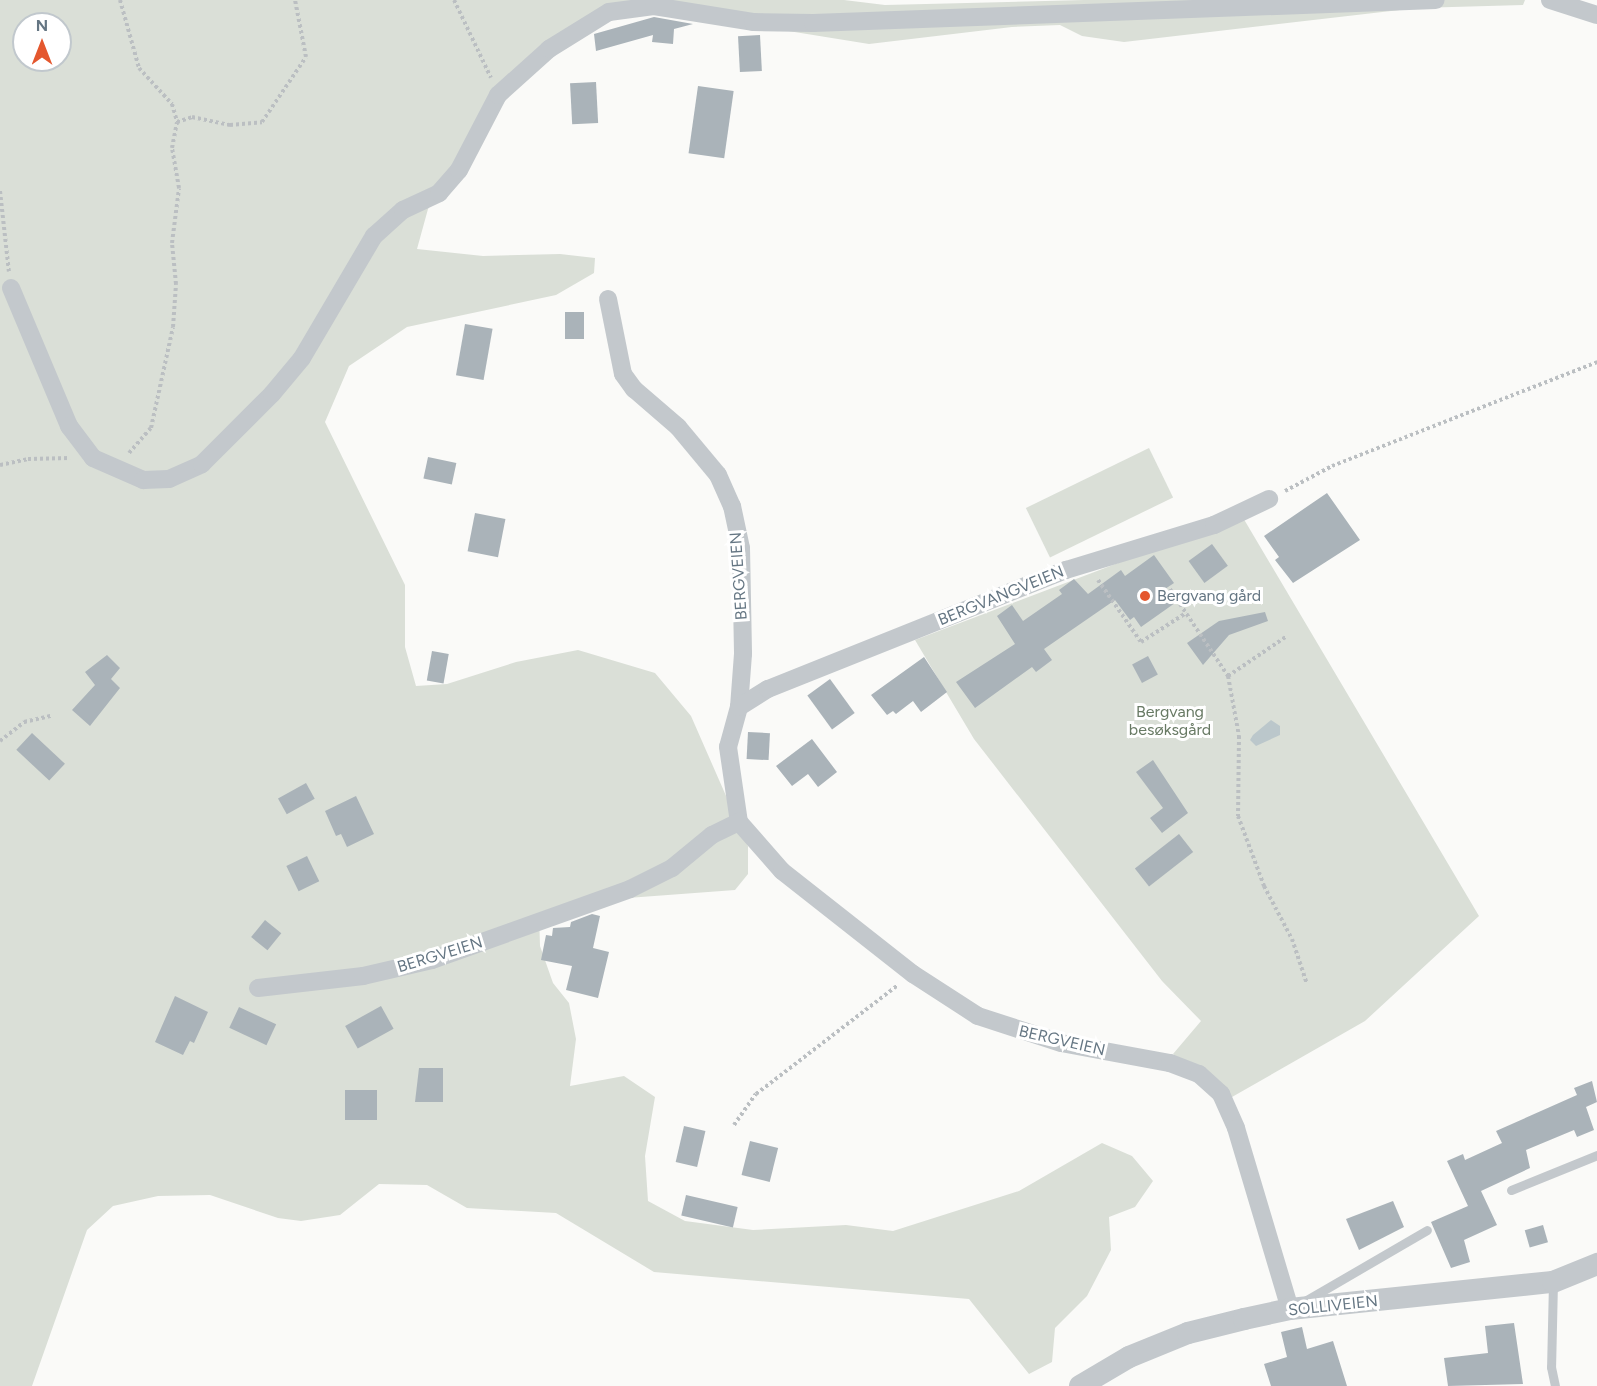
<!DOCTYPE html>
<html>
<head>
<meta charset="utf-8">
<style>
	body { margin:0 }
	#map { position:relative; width:1597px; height:1386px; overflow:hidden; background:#fafaf8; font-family:Figtree,sans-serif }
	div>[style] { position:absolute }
	.green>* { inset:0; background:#dadfd7; transform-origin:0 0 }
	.water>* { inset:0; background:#bbc7cb }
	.building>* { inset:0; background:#aab3b9; transform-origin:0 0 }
	.path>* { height:4px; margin-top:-2px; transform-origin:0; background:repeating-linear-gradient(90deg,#bbbfc2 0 3px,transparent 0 6px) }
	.service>* { height:9px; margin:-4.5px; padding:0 4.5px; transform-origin:4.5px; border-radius:4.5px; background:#c3c8cc }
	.minor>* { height:18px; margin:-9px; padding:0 9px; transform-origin:9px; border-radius:9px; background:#c3c8cc }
	.tertiary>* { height:22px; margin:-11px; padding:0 11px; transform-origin:11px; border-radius:11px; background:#c3c8cc }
	.dots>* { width:16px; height:16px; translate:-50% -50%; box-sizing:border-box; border:3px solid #fff; border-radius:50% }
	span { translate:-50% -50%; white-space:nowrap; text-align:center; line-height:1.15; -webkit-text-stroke:6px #fff; paint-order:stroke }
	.street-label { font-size:16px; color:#657683 }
	.poi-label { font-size:16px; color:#657683 }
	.left { translate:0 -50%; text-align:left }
	.park-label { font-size:16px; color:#687a64 }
	.north { position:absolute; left:12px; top:12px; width:60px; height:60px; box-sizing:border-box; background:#fff; border:2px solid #c1c8cd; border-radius:50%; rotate:0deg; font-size:16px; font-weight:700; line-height:24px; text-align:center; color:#657683 }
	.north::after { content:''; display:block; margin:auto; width:21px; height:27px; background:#e4572e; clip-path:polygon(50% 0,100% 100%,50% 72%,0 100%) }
</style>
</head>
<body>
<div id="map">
	<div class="green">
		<i style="clip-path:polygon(evenodd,0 0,844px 0,885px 5px,1084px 0,1525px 0,1523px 5px,1417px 8px,1124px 42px,1082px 36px,1060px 25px,1012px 27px,869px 44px,653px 9px,614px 16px,515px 77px,460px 151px,428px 209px,417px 249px,483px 256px,560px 254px,595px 258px,594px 273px,556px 295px,407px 327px,349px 366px,325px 422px,405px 585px,405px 647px,416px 686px,447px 684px,516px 662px,578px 650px,655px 673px,691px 716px,748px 846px,748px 874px,735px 890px,614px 899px,539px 913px,540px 946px,553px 983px,569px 1003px,576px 1039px,570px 1086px,624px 1076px,655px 1097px,645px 1156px,648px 1201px,685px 1221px,753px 1230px,846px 1225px,893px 1231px,1019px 1191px,1102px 1143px,1132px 1156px,1153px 1181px,1135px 1207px,1109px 1217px,1111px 1250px,1087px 1296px,1055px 1328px,1052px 1362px,1029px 1374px,969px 1299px,654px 1272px,556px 1213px,467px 1208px,427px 1185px,379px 1184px,340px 1215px,301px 1221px,278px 1218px,210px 1195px,158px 1196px,113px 1206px,87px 1230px,32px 1386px,0 1386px,0 0,24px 24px,60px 24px,60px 60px,24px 60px,24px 24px)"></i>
		<i style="left:1149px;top:448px;width:55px;height:137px;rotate:64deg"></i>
		<i style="clip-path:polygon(1242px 516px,1479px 916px,1365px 1021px,1232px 1097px,1173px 1054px,1201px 1021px,1162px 981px,974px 739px,915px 640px)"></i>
	</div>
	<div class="water">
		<i style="clip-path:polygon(1271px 720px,1280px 726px,1280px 735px,1256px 746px,1250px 740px,1253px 735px)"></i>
	</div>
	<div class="building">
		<i style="clip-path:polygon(654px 17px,693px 24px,674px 29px,673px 44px,652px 42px,653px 35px,596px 51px,594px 34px)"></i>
		<i style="left:760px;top:35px;width:36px;height:22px;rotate:87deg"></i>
		<i style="left:596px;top:82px;width:41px;height:26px;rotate:87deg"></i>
		<i style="left:698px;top:86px;width:36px;height:68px;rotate:8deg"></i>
		<i style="left:565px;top:312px;width:19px;height:27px"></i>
		<i style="left:465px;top:324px;width:28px;height:52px;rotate:10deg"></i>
		<i style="left:428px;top:457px;width:29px;height:22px;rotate:12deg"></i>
		<i style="clip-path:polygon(1327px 493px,1360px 540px,1293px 583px,1275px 560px,1279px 557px,1264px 536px)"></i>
		<i style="left:475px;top:513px;width:31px;height:39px;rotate:11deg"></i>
		<i style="left:1212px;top:544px;width:27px;height:29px;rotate:54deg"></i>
		<i style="clip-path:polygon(1154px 555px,1174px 583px,1165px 589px,1175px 603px,1141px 627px,1134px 617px,1130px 620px,1115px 600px,1044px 649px,1052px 660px,1036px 672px,1032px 667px,975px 708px,956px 682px,1015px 644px,997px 616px,1012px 605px,1023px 621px,1062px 594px,1059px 590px,1074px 579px,1088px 594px,1121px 570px,1125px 576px)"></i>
		<i style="clip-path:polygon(1265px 612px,1268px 621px,1229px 635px,1203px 665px,1187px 643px,1219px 621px)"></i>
		<i style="left:432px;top:651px;width:17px;height:30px;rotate:10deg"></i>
		<i style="clip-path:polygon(107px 655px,120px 668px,111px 679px,120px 688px,90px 726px,72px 710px,95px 685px,85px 672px)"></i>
		<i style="left:1148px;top:656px;width:21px;height:18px;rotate:62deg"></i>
		<i style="clip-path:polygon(924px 657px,947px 692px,921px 712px,913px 701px,896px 714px,893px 711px,887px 715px,871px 695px)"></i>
		<i style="left:830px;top:679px;width:42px;height:28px;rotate:54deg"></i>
		<i style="left:748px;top:732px;width:22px;height:27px;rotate:3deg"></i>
		<i style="left:32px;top:733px;width:45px;height:23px;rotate:43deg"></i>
		<i style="clip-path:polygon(812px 739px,837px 772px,818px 787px,808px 774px,792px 786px,776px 766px)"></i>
		<i style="clip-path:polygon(1153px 760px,1188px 813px,1162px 833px,1150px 818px,1163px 808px,1136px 772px)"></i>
		<i style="left:306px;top:783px;width:18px;height:32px;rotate:61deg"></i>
		<i style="clip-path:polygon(356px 796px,374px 834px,347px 847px,341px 834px,336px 836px,325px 811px)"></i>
		<i style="left:1179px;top:834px;width:23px;height:56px;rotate:52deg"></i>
		<i style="left:307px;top:856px;width:28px;height:23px;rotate:64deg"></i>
		<i style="clip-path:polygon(592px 914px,600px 916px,593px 948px,609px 952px,598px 998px,566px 990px,572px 966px,541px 960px,546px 935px,552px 936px,553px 928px,570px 927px,571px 922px)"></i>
		<i style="left:265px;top:920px;width:21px;height:22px;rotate:39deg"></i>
		<i style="clip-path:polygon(175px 996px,208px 1012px,194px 1043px,190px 1041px,183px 1055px,155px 1042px)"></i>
		<i style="left:381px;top:1006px;width:26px;height:41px;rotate:61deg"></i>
		<i style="left:239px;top:1007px;width:41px;height:23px;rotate:25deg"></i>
		<i style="clip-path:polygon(419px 1068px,443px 1068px,443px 1102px,415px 1102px)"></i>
		<i style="clip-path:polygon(1592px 1081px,1597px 1102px,1586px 1107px,1594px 1130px,1577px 1137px,1574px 1130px,1526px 1150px,1530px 1168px,1481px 1191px,1497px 1225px,1464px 1240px,1470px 1262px,1451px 1268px,1431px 1222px,1468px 1206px,1447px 1161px,1463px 1154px,1465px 1160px,1502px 1143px,1496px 1131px,1577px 1095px,1574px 1088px)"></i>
		<i style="left:345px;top:1090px;width:32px;height:30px"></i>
		<i style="left:684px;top:1126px;width:22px;height:37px;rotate:13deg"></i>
		<i style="left:750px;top:1141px;width:29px;height:35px;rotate:14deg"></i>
		<i style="left:686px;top:1195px;width:53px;height:21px;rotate:13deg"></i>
		<i style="clip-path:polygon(1393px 1201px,1404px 1227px,1359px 1250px,1346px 1219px)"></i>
		<i style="left:1543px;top:1225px;width:18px;height:19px;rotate:74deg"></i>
		<i style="clip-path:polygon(1514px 1323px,1523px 1384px,1448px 1386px,1444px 1358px,1488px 1353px,1485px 1326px)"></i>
		<i style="clip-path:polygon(1302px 1327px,1307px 1349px,1333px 1341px,1347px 1386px,1271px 1386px,1264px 1364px,1287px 1357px,1281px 1332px)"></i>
	</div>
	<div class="path">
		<i style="left:120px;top:0;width:71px;rotate:74.4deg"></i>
		<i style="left:139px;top:68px;width:49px;rotate:47.5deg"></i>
		<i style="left:172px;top:104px;width:19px;rotate:74deg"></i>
		<i style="left:454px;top:0;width:86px;rotate:64.6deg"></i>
		<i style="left:0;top:191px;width:81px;rotate:83.7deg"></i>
		<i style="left:129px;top:453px;width:33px;rotate:-49deg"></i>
		<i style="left:151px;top:428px;width:103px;rotate:-77.7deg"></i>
		<i style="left:173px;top:327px;width:43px;rotate:-86deg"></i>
		<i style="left:176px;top:284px;width:41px;rotate:-95.6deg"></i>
		<i style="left:172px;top:243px;width:55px;rotate:-82.7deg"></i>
		<i style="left:179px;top:188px;width:41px;rotate:-99.9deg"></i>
		<i style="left:172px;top:148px;width:26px;rotate:-79deg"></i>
		<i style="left:177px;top:122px;width:16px;rotate:-18deg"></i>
		<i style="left:192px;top:117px;width:39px;rotate:12deg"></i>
		<i style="left:230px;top:125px;width:32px;rotate:-5deg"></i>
		<i style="left:262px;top:122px;width:78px;rotate:-55.9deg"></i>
		<i style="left:306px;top:57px;width:58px;rotate:-100.9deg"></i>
		<i style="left:0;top:465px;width:29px;rotate:-12deg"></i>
		<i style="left:28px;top:459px;width:42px;rotate:-1.4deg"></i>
		<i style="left:1285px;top:491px;width:53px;rotate:-28deg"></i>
		<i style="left:1332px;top:466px;width:285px;rotate:-21.4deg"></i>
		<i style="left:1098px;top:580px;width:75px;rotate:55.3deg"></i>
		<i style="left:1141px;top:642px;width:54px;rotate:-32.8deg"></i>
		<i style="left:1170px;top:589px;width:105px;rotate:56.3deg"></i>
		<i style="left:1228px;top:676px;width:61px;rotate:79.6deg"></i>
		<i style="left:1239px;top:736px;width:80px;rotate:90.7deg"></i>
		<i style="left:1238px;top:816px;width:75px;rotate:69.6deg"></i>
		<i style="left:1264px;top:886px;width:60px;rotate:62.2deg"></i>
		<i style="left:1292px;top:939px;width:47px;rotate:71.6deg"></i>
		<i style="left:1228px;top:676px;width:71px;rotate:-34.1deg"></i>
		<i style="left:0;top:741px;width:31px;rotate:-38deg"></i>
		<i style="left:24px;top:722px;width:28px;rotate:-13deg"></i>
		<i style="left:734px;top:1125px;width:38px;rotate:-55deg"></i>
		<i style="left:756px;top:1094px;width:179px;rotate:-37.5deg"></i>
	</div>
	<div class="service">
		<i style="left:1511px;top:1190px;width:93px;rotate:-22.1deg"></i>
		<i style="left:1553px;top:1282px;width:85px;rotate:91.3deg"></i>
		<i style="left:1551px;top:1367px;width:19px;rotate:78deg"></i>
		<i style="left:1305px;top:1301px;width:141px;rotate:-30.2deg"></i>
	</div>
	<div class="minor">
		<i style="left:1550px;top:0;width:49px;rotate:17.7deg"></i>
		<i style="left:11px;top:288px;width:150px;rotate:67.2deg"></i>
		<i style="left:69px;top:426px;width:40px;rotate:53deg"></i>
		<i style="left:93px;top:458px;width:55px;rotate:23.7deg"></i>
		<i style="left:143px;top:480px;width:26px;rotate:-2deg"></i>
		<i style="left:169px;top:479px;width:36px;rotate:-24deg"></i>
		<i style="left:202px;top:464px;width:99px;rotate:-45deg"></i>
		<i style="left:272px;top:394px;width:47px;rotate:-50.2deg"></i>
		<i style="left:302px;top:358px;width:142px;rotate:-59.5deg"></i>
		<i style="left:374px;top:236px;width:39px;rotate:-42deg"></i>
		<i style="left:403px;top:210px;width:40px;rotate:-25deg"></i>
		<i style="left:439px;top:193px;width:30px;rotate:-49deg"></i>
		<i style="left:459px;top:170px;width:85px;rotate:-62.5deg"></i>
		<i style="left:498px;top:95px;width:69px;rotate:-42deg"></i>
		<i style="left:549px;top:49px;width:70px;rotate:-31.7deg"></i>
		<i style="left:609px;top:12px;width:45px;rotate:-7.6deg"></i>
		<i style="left:654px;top:6px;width:100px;rotate:9.2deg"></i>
		<i style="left:753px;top:22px;width:60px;rotate:1deg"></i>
		<i style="left:813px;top:23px;width:623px;rotate:-2.11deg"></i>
		<i style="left:608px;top:299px;width:76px;rotate:78.7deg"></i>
		<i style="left:623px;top:374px;width:19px;rotate:54deg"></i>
		<i style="left:634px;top:389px;width:58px;rotate:40.8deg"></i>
		<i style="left:678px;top:427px;width:62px;rotate:50.2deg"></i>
		<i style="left:718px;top:475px;width:34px;rotate:66deg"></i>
		<i style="left:732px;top:506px;width:43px;rotate:77.9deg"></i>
		<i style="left:741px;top:548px;width:106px;rotate:88.9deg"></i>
		<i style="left:743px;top:654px;width:53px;rotate:94.3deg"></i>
		<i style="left:739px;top:707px;width:41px;rotate:105.4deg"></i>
		<i style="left:728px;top:747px;width:76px;rotate:81.7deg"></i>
		<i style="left:739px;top:822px;width:65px;rotate:48.7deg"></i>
		<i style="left:782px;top:871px;width:167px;rotate:38.2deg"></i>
		<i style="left:913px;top:974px;width:77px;rotate:32.9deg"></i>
		<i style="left:978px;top:1016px;width:87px;rotate:18deg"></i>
		<i style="left:1061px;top:1043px;width:111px;rotate:10.4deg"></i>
		<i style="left:1170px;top:1063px;width:31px;rotate:21deg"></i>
		<i style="left:1199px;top:1074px;width:30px;rotate:42deg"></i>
		<i style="left:1221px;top:1094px;width:37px;rotate:66deg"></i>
		<i style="left:1236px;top:1128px;width:189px;rotate:73.4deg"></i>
		<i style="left:739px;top:707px;width:34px;rotate:-32deg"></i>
		<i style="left:768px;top:689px;width:321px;rotate:-21.8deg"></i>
		<i style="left:1066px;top:570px;width:155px;rotate:-16.9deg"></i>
		<i style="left:1214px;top:525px;width:61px;rotate:-25.3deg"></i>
		<i style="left:258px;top:988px;width:106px;rotate:-6.5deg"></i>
		<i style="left:363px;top:976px;width:71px;rotate:-13.1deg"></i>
		<i style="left:432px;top:960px;width:210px;rotate:-19.7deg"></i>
		<i style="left:630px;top:889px;width:47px;rotate:-26.6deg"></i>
		<i style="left:672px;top:868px;width:52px;rotate:-39.5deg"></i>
		<i style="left:712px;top:835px;width:30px;rotate:-26deg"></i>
	</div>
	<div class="tertiary">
		<i style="left:1080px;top:1386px;width:57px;rotate:-30.6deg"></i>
		<i style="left:1129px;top:1357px;width:64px;rotate:-22.1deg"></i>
		<i style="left:1188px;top:1333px;width:58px;rotate:-14deg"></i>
		<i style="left:1244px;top:1319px;width:47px;rotate:-12.3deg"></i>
		<i style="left:1290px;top:1309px;width:264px;rotate:-5.9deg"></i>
		<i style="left:1553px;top:1282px;width:48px;rotate:-22.2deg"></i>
	</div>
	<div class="dots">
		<i style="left:1145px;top:596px;background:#e4572e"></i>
	</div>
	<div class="street-label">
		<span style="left:739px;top:576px;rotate:-94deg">BERGVEIEN</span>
		<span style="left:1001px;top:596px;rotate:-22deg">BERGVANGVEIEN</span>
		<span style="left:440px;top:955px;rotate:-17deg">BERGVEIEN</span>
		<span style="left:1062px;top:1041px;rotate:13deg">BERGVEIEN</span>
		<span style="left:1333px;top:1306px;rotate:-6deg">SOLLIVEIEN</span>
	</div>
	<div class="poi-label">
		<span class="left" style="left:1157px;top:596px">Bergvang gård</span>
	</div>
	<div class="park-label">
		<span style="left:1170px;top:721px">Bergvang<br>besøksgård</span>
	</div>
	<div class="north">N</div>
</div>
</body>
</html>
